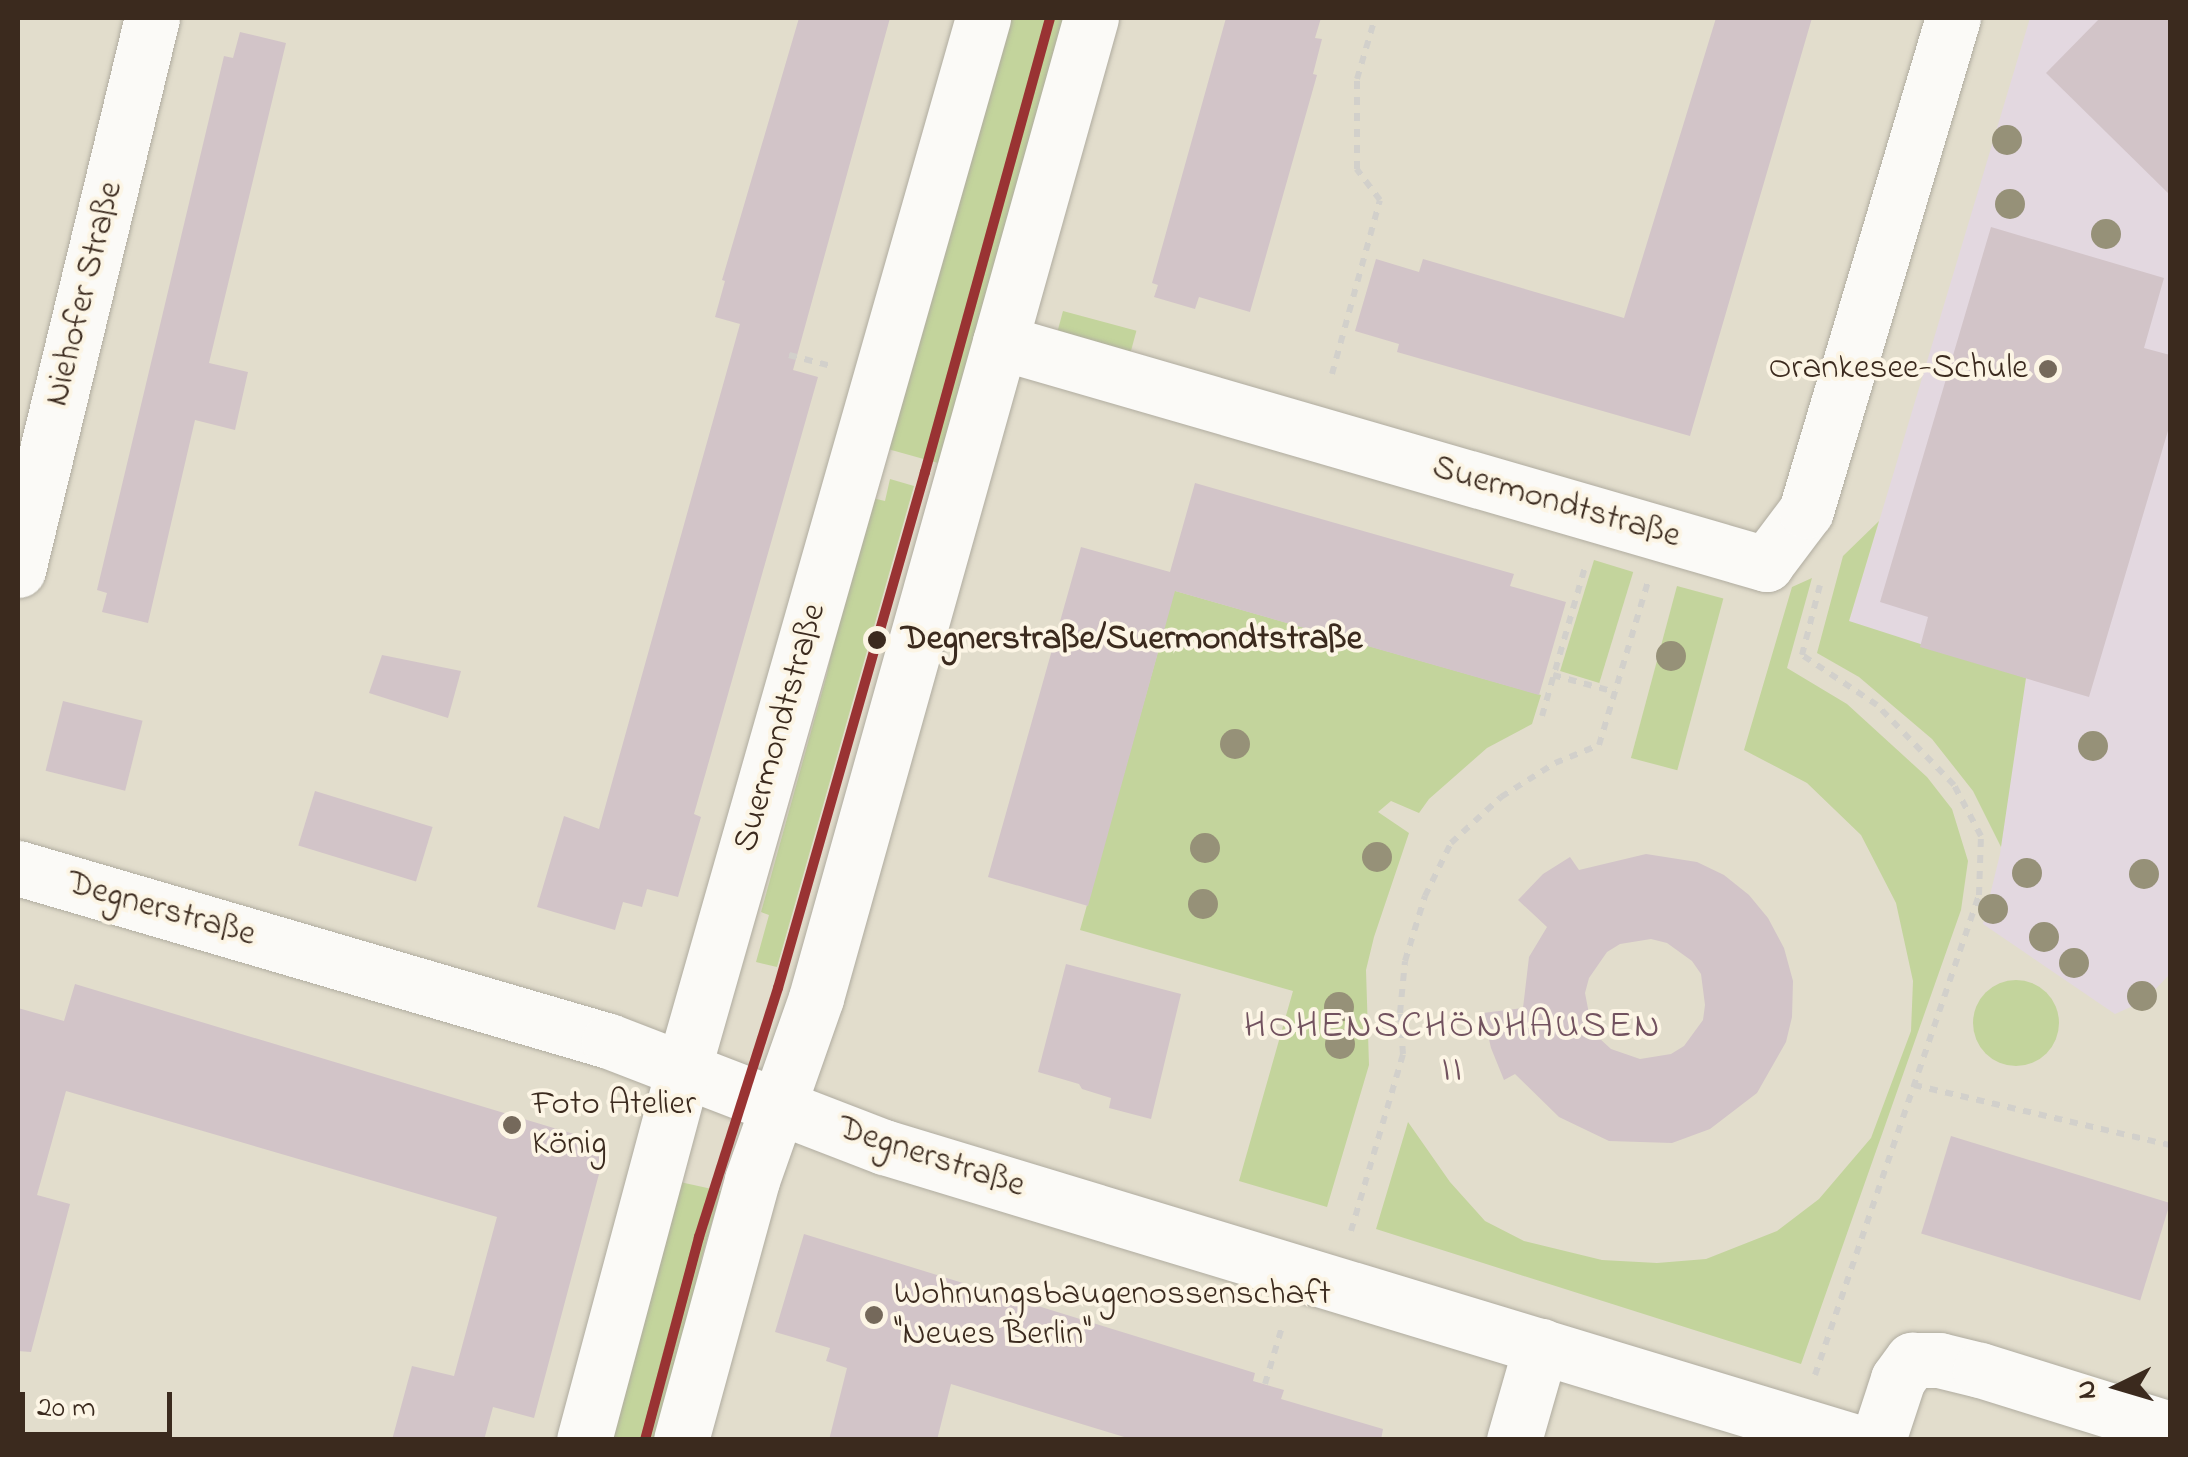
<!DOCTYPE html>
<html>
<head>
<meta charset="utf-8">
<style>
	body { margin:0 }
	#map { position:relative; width:2188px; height:1457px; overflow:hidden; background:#e2ddcc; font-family:"Indie Flower",sans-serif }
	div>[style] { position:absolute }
	.built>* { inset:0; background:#e3d8e0 }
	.green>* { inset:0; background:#c3d49c; transform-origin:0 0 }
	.round { border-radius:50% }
	.building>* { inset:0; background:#d2c4c8; transform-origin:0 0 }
	.path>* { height:6px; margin-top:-3px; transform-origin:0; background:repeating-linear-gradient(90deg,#d2d0cb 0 8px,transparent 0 16px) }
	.roads { filter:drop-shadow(0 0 2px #b0aca0) drop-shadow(0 0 2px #b0aca0) }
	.minor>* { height:55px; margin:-27.5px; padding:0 27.5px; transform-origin:27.5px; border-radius:27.5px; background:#fbfaf7 }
	.major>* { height:55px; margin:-27.5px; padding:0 27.5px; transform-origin:27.5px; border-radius:27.5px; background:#fbfaf7 }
	.tram-1>* { height:10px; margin:-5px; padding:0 5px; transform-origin:5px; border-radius:5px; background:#933 }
	.trees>* { width:30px; height:30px; margin:-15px; border-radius:50%; background:#969178 }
	.dots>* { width:28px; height:28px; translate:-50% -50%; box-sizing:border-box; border:5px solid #fcf5e5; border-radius:50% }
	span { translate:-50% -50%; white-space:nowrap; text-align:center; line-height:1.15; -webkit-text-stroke:8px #fcf5e5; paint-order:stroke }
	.street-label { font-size:35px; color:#3b2a1e }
	.poi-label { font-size:35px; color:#3b2a1e }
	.right { translate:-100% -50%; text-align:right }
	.left { translate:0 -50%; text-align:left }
	.stop-label { font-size:35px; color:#3b2a1e; font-weight:700 }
	.neighbourhood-label { font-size:38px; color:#72525f; letter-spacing:2.5px }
	.frame { position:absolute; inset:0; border:20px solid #3b2a1e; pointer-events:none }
	.north { position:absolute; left:2068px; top:1337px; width:100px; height:100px; -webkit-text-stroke:8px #fcf5e5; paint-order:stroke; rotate:265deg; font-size:28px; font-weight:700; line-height:40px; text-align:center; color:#3b2a1e }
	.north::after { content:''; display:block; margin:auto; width:35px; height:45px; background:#3b2a1e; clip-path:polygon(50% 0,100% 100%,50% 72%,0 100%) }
	.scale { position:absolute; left:20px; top:1392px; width:152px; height:45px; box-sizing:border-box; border:5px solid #3b2a1e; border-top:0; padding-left:12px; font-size:30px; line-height:35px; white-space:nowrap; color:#3b2a1e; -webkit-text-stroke:8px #fcf5e5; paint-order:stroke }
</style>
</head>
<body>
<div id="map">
	<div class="built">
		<i style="clip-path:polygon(2030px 18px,2170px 18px,2170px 974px,2144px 1001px,2115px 1014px,1983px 924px,2000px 854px,2019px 716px,1839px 655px)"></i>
	</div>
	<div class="green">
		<i style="clip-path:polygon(1003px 18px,1066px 18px,956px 468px,877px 446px)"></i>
		<i style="left:1063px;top:311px;width:76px;height:27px;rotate:15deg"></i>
		<i style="clip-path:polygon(890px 479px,914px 486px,777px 967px,756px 962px,769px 915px,761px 912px,827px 674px,864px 496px,885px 501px)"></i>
		<i style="clip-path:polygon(1879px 521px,1849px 621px,2026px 678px,2001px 847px,1973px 791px,1932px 739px,1859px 677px,1817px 653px,1843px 556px)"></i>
		<i style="left:1594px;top:560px;width:41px;height:116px;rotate:17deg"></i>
		<i style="clip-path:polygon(1812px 578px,1787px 668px,1847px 704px,1927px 777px,1952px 809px,1968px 861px,1961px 910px,1801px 1364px,1376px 1229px,1408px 1122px,1450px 1182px,1485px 1221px,1524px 1241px,1602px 1260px,1657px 1263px,1706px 1259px,1777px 1231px,1819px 1199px,1871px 1138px,1911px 1031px,1913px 981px,1896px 903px,1861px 835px,1807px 783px,1744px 750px,1792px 587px)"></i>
		<i style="left:1677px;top:586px;width:48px;height:178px;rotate:15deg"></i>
		<i style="clip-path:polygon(1165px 588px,1541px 695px,1532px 724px,1487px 748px,1429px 799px,1419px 813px,1391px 801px,1378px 812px,1409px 833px,1374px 937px,1366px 970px,1369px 1065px,1327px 1207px,1239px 1181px,1293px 991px,1080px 930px,1159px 648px)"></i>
		<i class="round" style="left:1973px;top:980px;width:86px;height:86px"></i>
		<i style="clip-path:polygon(680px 1182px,721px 1191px,701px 1260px,707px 1273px,663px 1439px,609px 1440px)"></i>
	</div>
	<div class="building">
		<i style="clip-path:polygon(799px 18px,890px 18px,793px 370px,818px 377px,694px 814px,701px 817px,678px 897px,647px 889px,642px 907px,623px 902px,615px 930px,537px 907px,564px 816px,599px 829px,740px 324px,715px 317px,725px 281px,722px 280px)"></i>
		<i style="clip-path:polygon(1226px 18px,1321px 18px,1315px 38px,1322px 39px,1313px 74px,1317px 75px,1250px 312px,1199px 297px,1195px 309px,1154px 297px,1158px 285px,1152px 283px)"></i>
		<i style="clip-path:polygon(1716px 18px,1812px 18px,1690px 436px,1397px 352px,1399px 344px,1355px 331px,1376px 259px,1419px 272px,1423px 259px,1624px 318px)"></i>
		<i style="clip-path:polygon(2100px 18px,2170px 18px,2170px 195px,2046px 73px)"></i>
		<i style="clip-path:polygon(240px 32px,286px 43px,209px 363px,248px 372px,235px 430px,195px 420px,148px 623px,102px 612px,107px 593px,97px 590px,224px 56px,233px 58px)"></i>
		<i style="clip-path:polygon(1991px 227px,2164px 278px,2144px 348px,2170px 355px,2170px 424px,2089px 697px,1920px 647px,1928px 617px,1880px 602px)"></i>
		<i style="clip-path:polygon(1195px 483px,1514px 574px,1510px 586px,1566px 602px,1539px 695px,1175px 591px,1088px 906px,988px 877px,1081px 547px,1170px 572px)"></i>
		<i style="clip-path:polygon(382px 655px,461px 671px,448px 718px,369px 693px)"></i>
		<i style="left:63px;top:701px;width:82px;height:72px;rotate:14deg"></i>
		<i style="left:315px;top:791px;width:123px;height:57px;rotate:17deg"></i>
		<i style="clip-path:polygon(evenodd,1646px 854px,1697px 862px,1724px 875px,1749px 895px,1768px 918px,1784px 948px,1793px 981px,1792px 1017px,1786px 1042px,1757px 1093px,1710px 1129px,1672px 1143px,1609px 1141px,1559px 1117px,1515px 1074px,1504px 1080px,1491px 1048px,1483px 1013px,1523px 1008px,1529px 957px,1547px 927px,1518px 900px,1543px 874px,1570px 857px,1579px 870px,1646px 854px,1651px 939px,1667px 943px,1692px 961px,1701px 974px,1705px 1005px,1703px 1020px,1684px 1046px,1671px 1054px,1640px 1059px,1611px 1049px,1599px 1038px,1591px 1024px,1585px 993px,1589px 978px,1607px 952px,1620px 944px,1651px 939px)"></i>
		<i style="clip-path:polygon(1066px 964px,1181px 994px,1151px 1119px,1109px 1108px,1111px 1098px,1082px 1089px,1079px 1084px,1038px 1072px)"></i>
		<i style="clip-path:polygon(75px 984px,607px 1144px,534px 1418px,493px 1407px,484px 1440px,392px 1440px,412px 1366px,454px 1376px,497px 1217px,66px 1091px,37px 1195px,70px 1204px,31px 1352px,18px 1351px,18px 1008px,64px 1021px)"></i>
		<i style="left:1951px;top:1136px;width:229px;height:102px;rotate:17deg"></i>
		<i style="clip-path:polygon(804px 1234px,1255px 1373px,1253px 1381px,1284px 1390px,1281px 1399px,1383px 1429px,1381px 1440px,1134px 1440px,951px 1384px,937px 1440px,829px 1440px,847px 1368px,826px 1361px,830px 1348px,775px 1332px)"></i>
	</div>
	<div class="path">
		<i style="left:789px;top:355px;width:43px;rotate:14.7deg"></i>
		<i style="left:1332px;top:374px;width:180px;rotate:-74.6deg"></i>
		<i style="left:1380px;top:200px;width:39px;rotate:-127deg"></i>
		<i style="left:1357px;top:169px;width:90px;rotate:-90deg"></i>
		<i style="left:1357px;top:79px;width:64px;rotate:-73.6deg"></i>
		<i style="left:1553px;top:675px;width:64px;rotate:15.3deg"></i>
		<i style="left:1542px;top:716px;width:158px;rotate:-73.9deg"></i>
		<i style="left:1914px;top:1085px;width:263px;rotate:13.2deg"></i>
		<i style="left:1351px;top:1231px;width:184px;rotate:-73.6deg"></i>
		<i style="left:1403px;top:1054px;width:41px;rotate:-94.2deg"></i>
		<i style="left:1400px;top:1013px;width:52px;rotate:-84.5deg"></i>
		<i style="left:1405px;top:961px;width:68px;rotate:-72.9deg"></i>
		<i style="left:1425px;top:896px;width:59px;rotate:-63.9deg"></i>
		<i style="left:1451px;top:843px;width:68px;rotate:-42.6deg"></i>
		<i style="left:1501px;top:797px;width:64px;rotate:-32.2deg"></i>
		<i style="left:1555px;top:763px;width:48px;rotate:-22.2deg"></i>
		<i style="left:1599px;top:745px;width:170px;rotate:-73.3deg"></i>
		<i style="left:1815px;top:1375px;width:507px;rotate:-71.14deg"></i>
		<i style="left:1979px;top:895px;width:59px;rotate:-88.1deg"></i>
		<i style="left:1981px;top:836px;width:58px;rotate:-117.9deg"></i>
		<i style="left:1954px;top:785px;width:111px;rotate:-133.9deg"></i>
		<i style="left:1877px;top:705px;width:90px;rotate:-146.3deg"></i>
		<i style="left:1802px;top:655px;width:72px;rotate:-75.6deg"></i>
		<i style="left:1265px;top:1384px;width:59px;rotate:-73.4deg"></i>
	</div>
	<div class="roads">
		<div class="minor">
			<i style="left:1000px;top:342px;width:798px;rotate:16.16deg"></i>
			<i style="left:1766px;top:564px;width:66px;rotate:-53deg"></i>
			<i style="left:1806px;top:511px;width:514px;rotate:-73.4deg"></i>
			<i style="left:18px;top:570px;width:568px;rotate:-76.36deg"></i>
			<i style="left:18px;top:868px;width:616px;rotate:16.32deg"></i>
			<i style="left:609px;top:1041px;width:295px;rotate:21.1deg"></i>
			<i style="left:884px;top:1147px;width:1009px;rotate:16.89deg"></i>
			<i style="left:1514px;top:1440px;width:98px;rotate:-74deg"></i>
			<i style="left:1878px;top:1440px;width:64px;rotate:-71.8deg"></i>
			<i style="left:1898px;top:1379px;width:24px;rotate:-54deg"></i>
			<i style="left:1912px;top:1360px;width:27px"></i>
			<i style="left:1939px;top:1360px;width:42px;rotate:13.7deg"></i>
			<i style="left:1980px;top:1370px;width:199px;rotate:17.3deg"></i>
		</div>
		<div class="major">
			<i style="left:584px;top:1440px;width:383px;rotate:-75deg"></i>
			<i style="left:683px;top:1070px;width:1094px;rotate:-74.08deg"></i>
			<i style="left:681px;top:1440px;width:270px;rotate:-74.7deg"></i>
			<i style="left:752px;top:1180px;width:193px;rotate:-70.6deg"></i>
			<i style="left:816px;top:998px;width:1018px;rotate:-74.33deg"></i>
		</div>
	</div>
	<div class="tram-1">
		<i style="left:645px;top:1440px;width:210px;rotate:-75.1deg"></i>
		<i style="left:699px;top:1237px;width:261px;rotate:-72.4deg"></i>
		<i style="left:778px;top:988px;width:537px;rotate:-74.1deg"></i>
		<i style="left:925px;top:472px;width:471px;rotate:-74.6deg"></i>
	</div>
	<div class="trees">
		<i style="left:2007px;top:140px"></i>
		<i style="left:2010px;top:204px"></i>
		<i style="left:2106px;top:234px"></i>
		<i style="left:1671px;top:656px"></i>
		<i style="left:1235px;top:744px"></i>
		<i style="left:2093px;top:746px"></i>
		<i style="left:1205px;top:848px"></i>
		<i style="left:1377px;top:857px"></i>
		<i style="left:2027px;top:873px"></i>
		<i style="left:2144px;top:874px"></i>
		<i style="left:1203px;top:904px"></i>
		<i style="left:1993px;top:909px"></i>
		<i style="left:2044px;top:937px"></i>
		<i style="left:2074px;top:963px"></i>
		<i style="left:2142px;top:996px"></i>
		<i style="left:1339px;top:1007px"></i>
		<i style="left:1340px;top:1044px"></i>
	</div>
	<div class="dots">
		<i style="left:2048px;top:369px;background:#75695b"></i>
		<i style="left:877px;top:640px;background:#3b2a1e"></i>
		<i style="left:512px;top:1125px;background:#75695b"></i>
		<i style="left:874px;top:1315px;background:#75695b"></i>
	</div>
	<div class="street-label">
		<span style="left:85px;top:294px;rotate:-76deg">Niehofer Straße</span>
		<span style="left:1556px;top:503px;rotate:16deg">Suermondtstraße</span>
		<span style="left:781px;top:728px;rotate:-74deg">Suermondtstraße</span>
		<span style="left:161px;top:910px;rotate:16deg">Degnerstraße</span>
		<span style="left:931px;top:1158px;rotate:18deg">Degnerstraße</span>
	</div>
	<div class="poi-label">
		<span class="right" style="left:2028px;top:369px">Orankesee-Schule</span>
		<span class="left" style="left:532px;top:1125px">Foto Atelier<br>König</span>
		<span class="left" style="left:894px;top:1315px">Wohnungsbaugenossenschaft<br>"Neues Berlin"</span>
	</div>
	<div class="stop-label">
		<span class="left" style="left:901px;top:640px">Degnerstraße/Suermondtstraße</span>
	</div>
	<div class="neighbourhood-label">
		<span style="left:1453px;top:1050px">HOHENSCHÖNHAUSEN<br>II</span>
	</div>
	<div class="frame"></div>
	<div class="north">N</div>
	<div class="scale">20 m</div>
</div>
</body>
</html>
